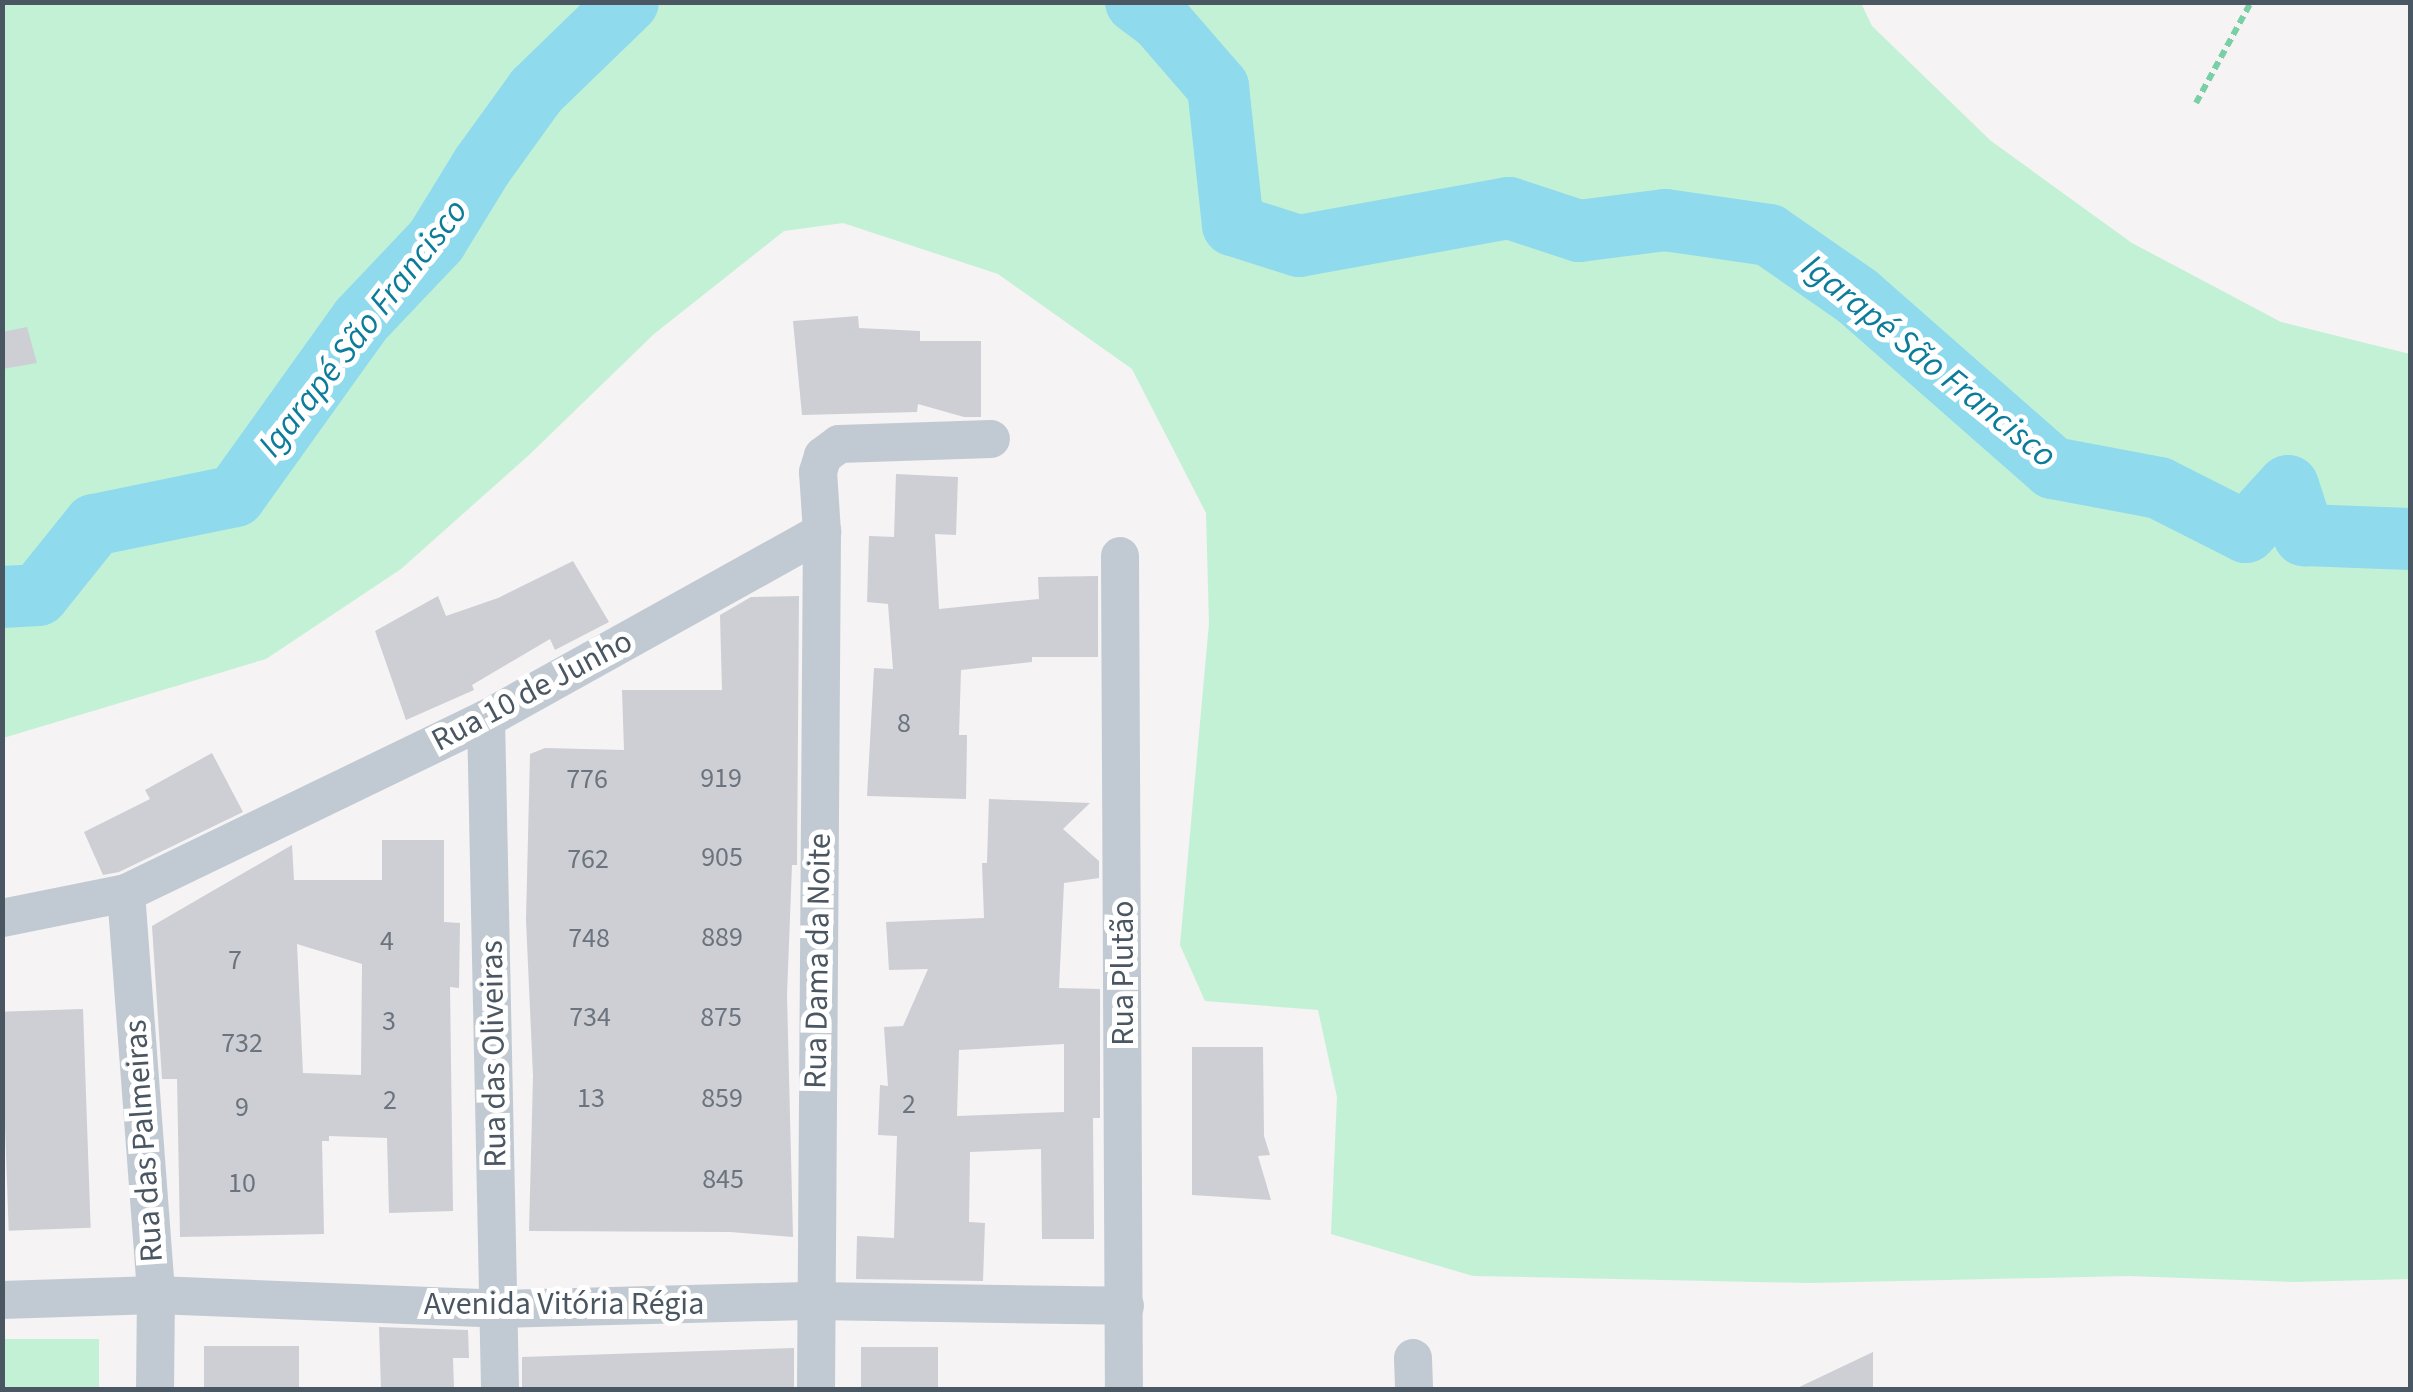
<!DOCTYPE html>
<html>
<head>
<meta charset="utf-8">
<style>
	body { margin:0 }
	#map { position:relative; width:2413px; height:1392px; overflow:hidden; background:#f5f3f3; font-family:"Source Sans 3",sans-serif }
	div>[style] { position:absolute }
	.green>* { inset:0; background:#c3f1d5; transform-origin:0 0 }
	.river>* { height:62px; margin:-31px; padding:0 31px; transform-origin:31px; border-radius:31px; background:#90daee }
	.building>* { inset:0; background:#cdcfd5; transform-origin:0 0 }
	.path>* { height:6px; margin-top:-3px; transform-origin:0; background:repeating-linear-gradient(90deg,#7ad0a6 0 8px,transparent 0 13px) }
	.minor>* { height:38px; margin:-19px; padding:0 19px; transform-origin:19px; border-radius:19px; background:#c1cad2 }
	span { translate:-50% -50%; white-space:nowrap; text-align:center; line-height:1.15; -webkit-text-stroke:10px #fff; paint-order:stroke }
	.number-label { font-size:28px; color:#6b747e }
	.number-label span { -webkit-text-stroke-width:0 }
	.street-label { font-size:32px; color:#4a5661 }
	.water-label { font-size:35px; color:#0c7c9b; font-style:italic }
	.frame { position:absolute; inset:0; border:5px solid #4a5661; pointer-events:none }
</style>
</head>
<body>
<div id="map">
	<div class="green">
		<i style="clip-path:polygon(3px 3px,1861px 3px,1872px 26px,1991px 141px,2132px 243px,2281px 322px,2410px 354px,2410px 1279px,2293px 1282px,2129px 1276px,1810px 1283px,1473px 1276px,1331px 1234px,1337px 1097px,1318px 1010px,1205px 1001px,1180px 945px,1209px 623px,1206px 513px,1132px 369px,998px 274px,843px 223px,784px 231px,654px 334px,529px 455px,401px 569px,266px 659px,3px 738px)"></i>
		<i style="left:3px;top:1339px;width:96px;height:50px"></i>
	</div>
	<div class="river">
		<i style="left:1136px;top:2px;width:30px;rotate:37deg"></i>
		<i style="left:1160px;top:20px;width:89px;rotate:49.1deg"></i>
		<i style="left:1218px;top:87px;width:139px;rotate:83.8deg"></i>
		<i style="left:1233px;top:225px;width:69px;rotate:17.7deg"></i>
		<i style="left:1299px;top:246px;width:213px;rotate:-10.3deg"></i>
		<i style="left:1509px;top:208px;width:74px;rotate:18.2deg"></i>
		<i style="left:1579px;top:231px;width:87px;rotate:-7.3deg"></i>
		<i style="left:1665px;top:220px;width:105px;rotate:8.2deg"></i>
		<i style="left:1769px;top:235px;width:107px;rotate:34.7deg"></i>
		<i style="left:1857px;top:296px;width:261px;rotate:41.3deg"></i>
		<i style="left:2053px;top:468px;width:108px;rotate:10.7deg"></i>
		<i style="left:2159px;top:488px;width:97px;rotate:26.8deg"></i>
		<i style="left:2246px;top:532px;width:62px;rotate:-47.6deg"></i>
		<i style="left:2288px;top:486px;width:52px;rotate:71.9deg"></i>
		<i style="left:2304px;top:535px;width:106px;rotate:2.2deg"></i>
		<i style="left:2px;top:597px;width:36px;rotate:-3deg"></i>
		<i style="left:38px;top:595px;width:90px;rotate:-51.3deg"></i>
		<i style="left:94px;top:525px;width:144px;rotate:-11.6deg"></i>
		<i style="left:235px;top:496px;width:216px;rotate:-54.4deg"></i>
		<i style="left:361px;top:320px;width:109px;rotate:-46.5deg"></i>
		<i style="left:436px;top:241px;width:88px;rotate:-58.5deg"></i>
		<i style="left:482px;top:166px;width:92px;rotate:-54.2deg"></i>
		<i style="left:536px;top:91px;width:128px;rotate:-44.1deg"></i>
	</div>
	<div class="building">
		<i style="clip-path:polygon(858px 316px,859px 328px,920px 331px,920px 341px,981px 341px,981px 417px,964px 417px,918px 404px,917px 412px,802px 415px,793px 321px)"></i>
		<i style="clip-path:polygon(27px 327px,37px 363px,2px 369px,2px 332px)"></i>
		<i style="clip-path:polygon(896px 474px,958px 477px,956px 535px,935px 534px,939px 609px,1039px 599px,1038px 577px,1098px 576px,1098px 657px,1032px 657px,1032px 662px,961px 670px,959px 735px,967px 735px,966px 799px,867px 796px,874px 668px,893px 669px,888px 604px,867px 602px,869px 536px,894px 537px)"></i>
		<i style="clip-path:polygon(573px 561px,609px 622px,555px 650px,550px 639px,472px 685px,474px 690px,406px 720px,375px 631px,438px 596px,446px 616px,498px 598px)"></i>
		<i style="clip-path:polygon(799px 596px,797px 865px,792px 865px,787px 995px,793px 1237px,730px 1232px,529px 1231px,533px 1076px,526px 920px,530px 754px,545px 748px,624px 750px,622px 690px,722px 690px,720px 615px,751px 597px)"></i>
		<i style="clip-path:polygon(212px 753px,243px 812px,119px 872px,103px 875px,84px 832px,150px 799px,145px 790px)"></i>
		<i style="clip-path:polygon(evenodd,989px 799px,1090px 803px,1063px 829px,1099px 861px,1099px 878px,1064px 883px,1059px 988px,1100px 989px,1100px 1118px,1093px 1118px,1094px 1239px,1042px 1239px,1041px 1149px,970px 1152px,969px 1222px,985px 1223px,983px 1281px,856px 1279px,857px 1236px,894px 1238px,897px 1136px,878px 1135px,880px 1085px,888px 1086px,884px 1027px,903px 1026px,928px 969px,889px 970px,886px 922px,984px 918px,982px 863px,987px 863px,989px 799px,1064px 1044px,1064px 1112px,957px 1116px,959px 1050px,1064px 1044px)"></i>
		<i style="clip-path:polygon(evenodd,382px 840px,444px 840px,444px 922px,460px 923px,459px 988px,450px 987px,453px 1211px,389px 1213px,387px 1138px,329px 1136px,329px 1141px,322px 1141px,324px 1234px,180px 1237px,177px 1079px,162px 1079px,152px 926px,292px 845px,294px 880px,382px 880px,382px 840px,297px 944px,362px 964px,361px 1075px,303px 1073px,297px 944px)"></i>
		<i style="left:83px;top:1009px;width:219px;height:82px;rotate:88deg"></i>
		<i style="clip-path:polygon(1192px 1047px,1263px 1047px,1264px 1136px,1270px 1155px,1258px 1156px,1271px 1200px,1192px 1195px)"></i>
		<i style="clip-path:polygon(379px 1327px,468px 1330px,469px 1358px,453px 1358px,454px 1388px,381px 1390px)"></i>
		<i style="left:204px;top:1346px;width:95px;height:45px"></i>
		<i style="left:861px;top:1347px;width:77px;height:43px"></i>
		<i style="clip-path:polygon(794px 1348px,794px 1390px,522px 1390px,522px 1357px)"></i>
		<i style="clip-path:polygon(1873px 1352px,1873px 1390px,1793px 1390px)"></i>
	</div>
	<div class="path">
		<i style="left:2196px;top:103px;width:115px;rotate:-61.4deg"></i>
	</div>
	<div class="minor">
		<i style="left:1120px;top:556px;width:834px;rotate:89.73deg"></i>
		<i style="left:486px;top:719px;width:671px;rotate:88.8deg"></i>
		<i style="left:126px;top:893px;width:403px;rotate:85.7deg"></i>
		<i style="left:156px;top:1295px;width:95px;rotate:90.6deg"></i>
		<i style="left:2px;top:918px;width:126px;rotate:-11.4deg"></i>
		<i style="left:126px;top:893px;width:400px;rotate:-25.8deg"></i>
		<i style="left:486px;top:719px;width:385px;rotate:-29.1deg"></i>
		<i style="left:2px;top:1300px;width:154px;rotate:-1.9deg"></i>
		<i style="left:156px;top:1295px;width:344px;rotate:2.3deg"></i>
		<i style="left:500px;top:1309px;width:315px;rotate:-1.5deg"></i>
		<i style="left:815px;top:1301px;width:310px;rotate:0.9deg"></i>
		<i style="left:1413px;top:1358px;width:32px;rotate:88deg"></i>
		<i style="left:816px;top:1390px;width:858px;rotate:-89.6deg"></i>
		<i style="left:822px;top:532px;width:60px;rotate:-93.8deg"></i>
		<i style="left:818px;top:472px;width:17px;rotate:-73deg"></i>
		<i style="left:823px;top:456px;width:20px;rotate:-37deg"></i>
		<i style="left:839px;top:444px;width:152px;rotate:-1.9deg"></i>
	</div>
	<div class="number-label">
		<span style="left:904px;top:723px">8</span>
		<span style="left:721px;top:778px">919</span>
		<span style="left:587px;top:779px">776</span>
		<span style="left:722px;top:857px">905</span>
		<span style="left:588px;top:859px">762</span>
		<span style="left:722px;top:937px">889</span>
		<span style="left:589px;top:938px">748</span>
		<span style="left:387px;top:941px">4</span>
		<span style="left:235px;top:960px">7</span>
		<span style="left:590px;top:1017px">734</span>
		<span style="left:721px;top:1017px">875</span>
		<span style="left:389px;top:1021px">3</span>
		<span style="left:242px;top:1043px">732</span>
		<span style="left:591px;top:1098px">13</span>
		<span style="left:722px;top:1098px">859</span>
		<span style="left:390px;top:1100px">2</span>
		<span style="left:909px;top:1104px">2</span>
		<span style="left:242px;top:1107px">9</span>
		<span style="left:723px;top:1179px">845</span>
		<span style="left:242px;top:1183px">10</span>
	</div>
	<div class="street-label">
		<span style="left:532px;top:691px;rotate:-28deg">Rua 10 de Junho</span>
		<span style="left:818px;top:961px;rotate:-89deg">Rua Dama da Noite</span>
		<span style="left:1123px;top:973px;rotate:-90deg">Rua Plutão</span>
		<span style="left:494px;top:1054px;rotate:-91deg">Rua das Oliveiras</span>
		<span style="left:144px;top:1141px;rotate:-94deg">Rua das Palmeiras</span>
		<span style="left:564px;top:1304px">Avenida Vitória Régia</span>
	</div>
	<div class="water-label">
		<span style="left:363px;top:328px;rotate:-52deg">Igarapé São Francisco</span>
		<span style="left:1929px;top:361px;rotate:39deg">Igarapé São Francisco</span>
	</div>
	<div class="frame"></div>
</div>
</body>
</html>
